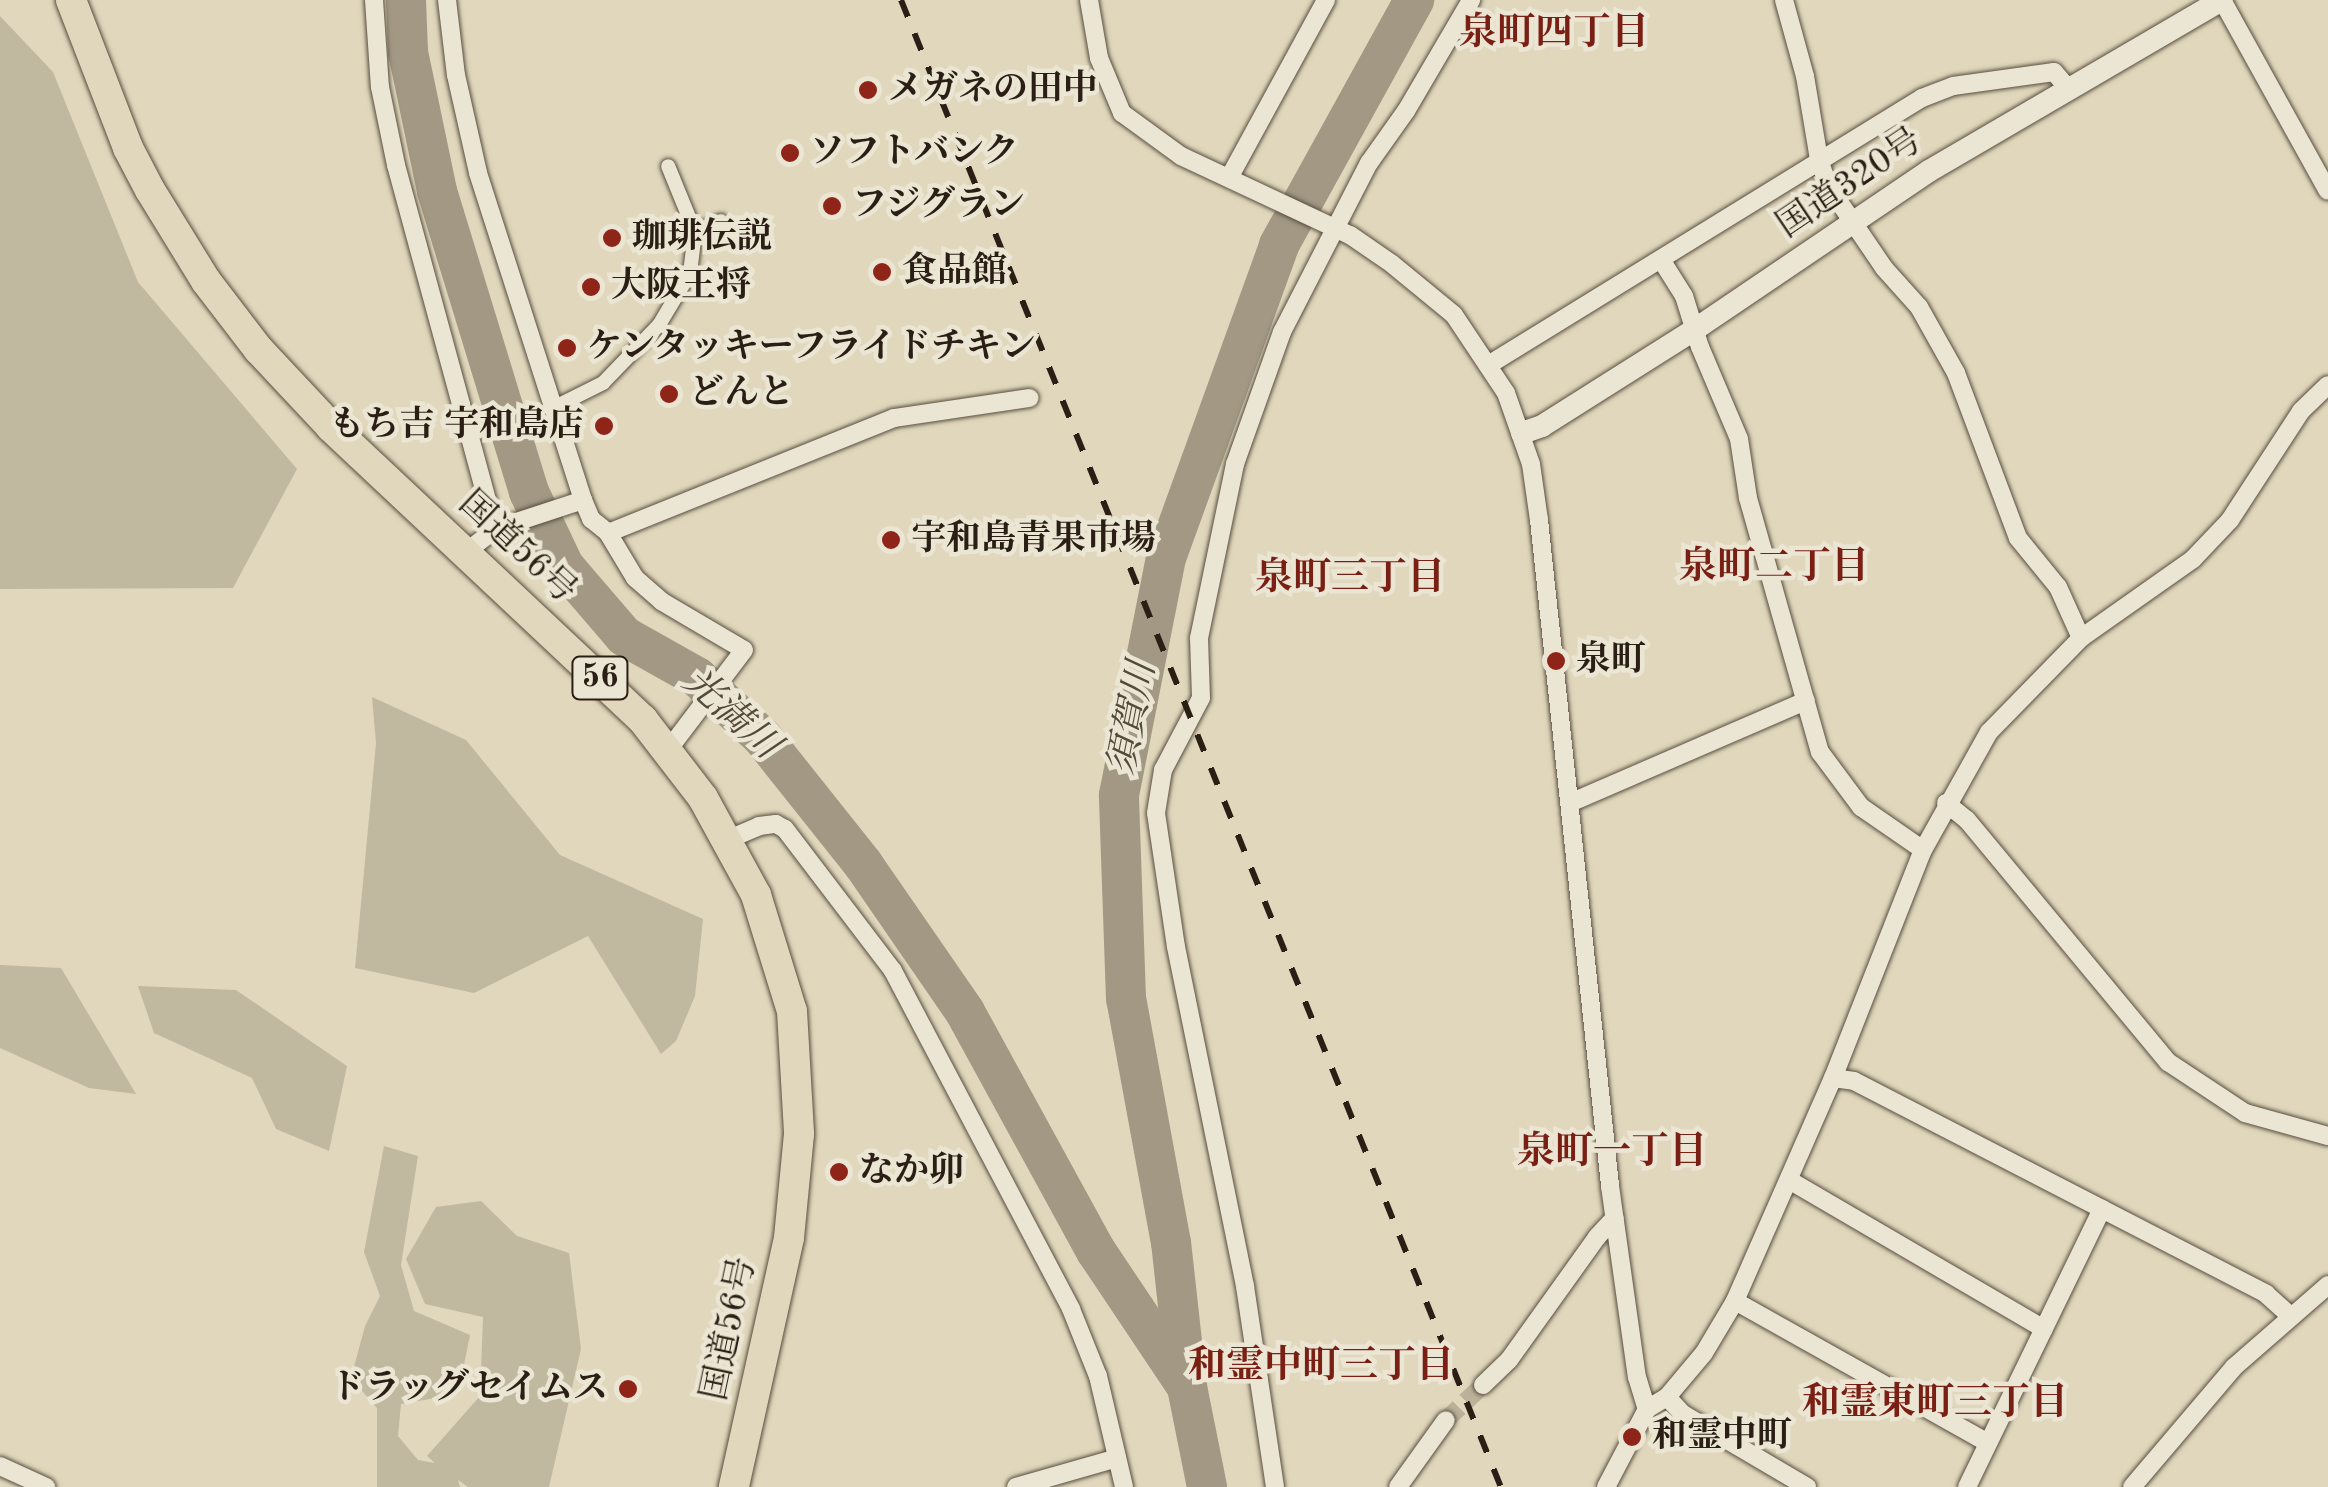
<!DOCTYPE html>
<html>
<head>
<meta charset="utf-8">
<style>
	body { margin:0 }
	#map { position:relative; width:2328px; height:1487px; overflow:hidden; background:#e0d7bc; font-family:"Old Standard TT","Noto Serif JP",serif }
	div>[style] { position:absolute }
	.green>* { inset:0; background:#c1b8a0 }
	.river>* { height:40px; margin:-20px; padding:0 20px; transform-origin:20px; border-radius:20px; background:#a29883 }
	.minor-tunnel>* { height:18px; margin-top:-9px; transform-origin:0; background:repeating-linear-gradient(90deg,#bcb29b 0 18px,transparent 0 27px) }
	.roads { filter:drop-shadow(0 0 2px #584d3f) drop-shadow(0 0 2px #584d3f) }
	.pedestrian>* { height:14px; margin:-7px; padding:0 7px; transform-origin:7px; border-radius:7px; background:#ebe5d3 }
	.minor>* { height:18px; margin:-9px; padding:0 9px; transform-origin:9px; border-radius:9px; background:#ebe5d3 }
	.tertiary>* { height:22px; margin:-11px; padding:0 11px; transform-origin:11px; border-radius:11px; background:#ebe5d3 }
	.trunk>* { height:30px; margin:-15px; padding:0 15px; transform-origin:15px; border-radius:15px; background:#e0d7bc }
	.rail>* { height:6px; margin-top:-3px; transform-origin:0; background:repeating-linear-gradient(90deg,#2b1f15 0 18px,transparent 0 36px) }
	.dots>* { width:28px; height:28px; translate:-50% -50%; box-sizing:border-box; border:5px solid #ebe5d3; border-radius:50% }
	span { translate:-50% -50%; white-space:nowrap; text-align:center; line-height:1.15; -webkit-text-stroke:9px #ebe5d3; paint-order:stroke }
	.shield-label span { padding:2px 8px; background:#ebe5d3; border:2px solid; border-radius:8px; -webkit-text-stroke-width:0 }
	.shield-label { font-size:32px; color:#2b1f15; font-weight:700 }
	.poi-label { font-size:35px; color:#2b1f15; font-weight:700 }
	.left { translate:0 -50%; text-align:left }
	.right { translate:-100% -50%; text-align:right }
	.street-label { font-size:35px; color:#2b1f15 }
	.neighbourhood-label { font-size:38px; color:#7a1f14; font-weight:700 }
	.water-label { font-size:38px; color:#55493c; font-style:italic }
</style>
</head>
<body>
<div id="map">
	<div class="green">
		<i style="clip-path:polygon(0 16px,53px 72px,138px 282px,297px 469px,233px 588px,0 589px)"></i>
		<i style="clip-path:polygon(372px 697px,466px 740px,560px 855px,703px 919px,695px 996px,676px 1041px,661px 1054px,588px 936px,474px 993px,355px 968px,376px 743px)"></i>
		<i style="clip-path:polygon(0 965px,61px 968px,136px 1094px,89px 1088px,0 1048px)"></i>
		<i style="clip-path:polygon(138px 986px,236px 990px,347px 1066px,329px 1151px,276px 1129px,252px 1078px,154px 1033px)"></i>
		<i style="clip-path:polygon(384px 1146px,418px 1156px,401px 1265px,414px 1311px,470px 1335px,458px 1394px,401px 1404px,398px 1436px,418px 1460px,435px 1463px,427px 1456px,480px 1396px,483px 1317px,425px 1304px,406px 1259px,436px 1207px,481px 1201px,517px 1236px,569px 1253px,581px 1349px,549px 1487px,468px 1487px,458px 1480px,460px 1487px,377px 1487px,377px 1408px,351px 1378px,365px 1326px,380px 1296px,364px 1252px)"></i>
	</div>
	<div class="river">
		<i style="left:406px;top:0;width:52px;rotate:87.8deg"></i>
		<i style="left:408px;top:52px;width:142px;rotate:78.2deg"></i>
		<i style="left:437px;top:191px;width:315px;rotate:73deg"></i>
		<i style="left:529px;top:492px;width:82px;rotate:64.7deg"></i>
		<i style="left:564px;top:566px;width:92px;rotate:49.4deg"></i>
		<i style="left:624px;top:636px;width:84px;rotate:29.3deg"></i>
		<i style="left:697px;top:677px;width:88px;rotate:42.7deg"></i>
		<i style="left:762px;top:737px;width:162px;rotate:51.5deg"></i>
		<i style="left:863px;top:864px;width:180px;rotate:55.4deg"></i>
		<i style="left:965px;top:1012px;width:273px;rotate:61.3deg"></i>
		<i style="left:1096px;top:1251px;width:164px;rotate:56.2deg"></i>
		<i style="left:1207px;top:1487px;width:102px;rotate:-101.3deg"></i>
		<i style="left:1187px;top:1387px;width:145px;rotate:-96.3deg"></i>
		<i style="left:1171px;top:1243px;width:248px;rotate:-100.4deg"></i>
		<i style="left:1126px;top:999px;width:204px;rotate:-92deg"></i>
		<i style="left:1119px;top:795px;width:242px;rotate:-78.8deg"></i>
		<i style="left:1166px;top:558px;width:333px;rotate:-70.1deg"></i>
		<i style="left:1279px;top:245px;width:280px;rotate:-61.1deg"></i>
	</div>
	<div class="minor-tunnel">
		<i style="left:1446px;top:1420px;width:51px;rotate:-43.4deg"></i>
	</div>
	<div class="roads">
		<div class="pedestrian">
			<i style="left:695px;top:232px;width:28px;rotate:-23deg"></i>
			<i style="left:553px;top:408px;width:56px;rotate:-26.6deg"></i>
			<i style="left:603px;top:383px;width:81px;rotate:-46deg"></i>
			<i style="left:659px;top:325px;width:61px;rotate:-59.2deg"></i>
			<i style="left:690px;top:273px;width:41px;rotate:-83deg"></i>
			<i style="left:695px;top:232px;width:71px;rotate:-112.2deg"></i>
		</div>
		<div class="minor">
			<i style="left:374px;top:0;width:87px;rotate:86.1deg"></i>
			<i style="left:380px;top:87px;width:80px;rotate:78.4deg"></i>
			<i style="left:396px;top:165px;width:377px;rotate:74.8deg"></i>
			<i style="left:447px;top:0;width:76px;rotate:83.2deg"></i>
			<i style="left:456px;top:75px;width:100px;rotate:77.3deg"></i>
			<i style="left:478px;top:173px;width:343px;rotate:72.2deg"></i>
			<i style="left:583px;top:500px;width:21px;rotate:67deg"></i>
			<i style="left:591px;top:519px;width:22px;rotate:39deg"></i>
			<i style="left:608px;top:533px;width:308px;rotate:-21.9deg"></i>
			<i style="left:894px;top:418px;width:137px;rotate:-8.4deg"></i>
			<i style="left:1089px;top:0;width:59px;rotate:80.2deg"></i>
			<i style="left:1099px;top:58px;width:60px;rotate:67.3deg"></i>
			<i style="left:1122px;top:113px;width:73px;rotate:36.1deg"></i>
			<i style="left:1181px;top:156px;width:187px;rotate:25.1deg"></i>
			<i style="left:1350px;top:235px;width:51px;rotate:34.6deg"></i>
			<i style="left:1392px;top:264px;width:80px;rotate:39.4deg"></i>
			<i style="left:1454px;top:315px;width:94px;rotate:56.3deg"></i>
			<i style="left:1506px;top:393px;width:75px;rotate:70.6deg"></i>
			<i style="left:1531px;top:464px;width:57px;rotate:81.9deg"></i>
			<i style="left:1539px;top:520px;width:670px;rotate:83.91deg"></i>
			<i style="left:1610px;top:1186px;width:193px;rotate:82deg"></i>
			<i style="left:1637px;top:1377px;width:34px;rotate:73deg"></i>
			<i style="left:1784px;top:0;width:79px;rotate:74.6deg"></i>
			<i style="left:1805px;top:76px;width:85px;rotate:80.5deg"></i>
			<i style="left:1819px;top:160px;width:29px;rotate:70deg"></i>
			<i style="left:1829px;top:187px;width:98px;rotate:55.8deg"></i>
			<i style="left:1884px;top:268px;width:52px;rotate:48.1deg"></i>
			<i style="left:1919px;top:307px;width:76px;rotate:60.7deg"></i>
			<i style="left:1956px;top:373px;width:176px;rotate:69.4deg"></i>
			<i style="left:2018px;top:538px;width:63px;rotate:50.8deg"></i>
			<i style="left:2058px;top:587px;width:56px;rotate:65.7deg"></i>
			<i style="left:2222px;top:0;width:218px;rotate:61deg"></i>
			<i style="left:1229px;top:178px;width:203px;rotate:-61.4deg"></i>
			<i style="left:1662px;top:261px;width:41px;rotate:57.8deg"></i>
			<i style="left:1684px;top:296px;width:53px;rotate:72.6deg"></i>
			<i style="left:1700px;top:347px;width:100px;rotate:67deg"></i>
			<i style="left:1739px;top:439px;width:60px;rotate:81.3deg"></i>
			<i style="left:1748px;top:498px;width:264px;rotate:74.2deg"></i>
			<i style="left:1820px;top:752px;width:69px;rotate:53.3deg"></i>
			<i style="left:1861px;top:807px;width:75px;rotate:34.7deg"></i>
			<i style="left:1490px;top:364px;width:507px;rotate:-31.62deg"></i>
			<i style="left:1922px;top:98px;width:33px;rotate:-21deg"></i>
			<i style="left:1953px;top:86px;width:102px;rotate:-7.9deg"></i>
			<i style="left:2054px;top:72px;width:20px;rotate:49deg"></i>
			<i style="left:608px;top:533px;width:52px;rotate:59deg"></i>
			<i style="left:635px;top:578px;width:35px;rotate:41deg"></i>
			<i style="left:661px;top:601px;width:96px;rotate:30.6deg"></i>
			<i style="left:744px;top:650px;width:126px;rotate:127.2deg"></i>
			<i style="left:466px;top:552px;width:37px;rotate:-38deg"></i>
			<i style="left:495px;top:529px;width:93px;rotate:-18.2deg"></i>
			<i style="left:1570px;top:803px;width:257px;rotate:-23.4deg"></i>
			<i style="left:1946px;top:803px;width:27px;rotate:39deg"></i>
			<i style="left:1967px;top:820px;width:315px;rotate:50.3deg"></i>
			<i style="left:2168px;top:1062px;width:92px;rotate:33.5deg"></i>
			<i style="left:2245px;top:1113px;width:86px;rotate:15.5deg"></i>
			<i style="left:729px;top:839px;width:33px;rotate:-23deg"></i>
			<i style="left:759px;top:826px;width:17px;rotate:-7deg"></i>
			<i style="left:776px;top:824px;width:10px;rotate:29deg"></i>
			<i style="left:785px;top:829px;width:178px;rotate:52.7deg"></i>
			<i style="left:893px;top:971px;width:382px;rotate:62.2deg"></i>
			<i style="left:1071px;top:1309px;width:72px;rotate:68.1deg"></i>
			<i style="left:1098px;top:1376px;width:114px;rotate:76.8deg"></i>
			<i style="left:1833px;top:1078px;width:21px;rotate:8deg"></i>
			<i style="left:1854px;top:1081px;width:464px;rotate:27.3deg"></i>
			<i style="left:2266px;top:1294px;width:31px;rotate:42deg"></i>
			<i style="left:1789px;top:1180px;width:295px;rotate:30.3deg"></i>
			<i style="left:1735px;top:1301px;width:290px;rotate:29.3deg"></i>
			<i style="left:1483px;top:1385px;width:36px;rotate:-44deg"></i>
			<i style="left:1509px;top:1360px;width:151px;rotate:-54.4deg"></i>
			<i style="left:1597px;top:1237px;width:26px;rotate:-47deg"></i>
			<i style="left:1667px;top:1397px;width:23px;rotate:47deg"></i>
			<i style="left:1683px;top:1414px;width:144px;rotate:30.5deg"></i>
			<i style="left:0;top:1466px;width:51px;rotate:24.5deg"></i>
			<i style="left:1016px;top:1487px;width:105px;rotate:-16deg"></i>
			<i style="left:1275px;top:1487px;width:203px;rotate:-98.5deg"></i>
			<i style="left:1245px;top:1286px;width:346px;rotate:-101.5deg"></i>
			<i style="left:1176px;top:947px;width:135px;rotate:-98.5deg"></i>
			<i style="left:1156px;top:813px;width:44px;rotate:-80.8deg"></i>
			<i style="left:1163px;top:770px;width:81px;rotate:-62.2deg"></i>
			<i style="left:1201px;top:698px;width:60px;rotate:-91.9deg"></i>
			<i style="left:1199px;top:638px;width:178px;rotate:-78.3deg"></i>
			<i style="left:1235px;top:464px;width:140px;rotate:-70.4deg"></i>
			<i style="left:1282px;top:332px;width:190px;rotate:-62.8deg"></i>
			<i style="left:1369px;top:163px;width:64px;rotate:-54.6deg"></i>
			<i style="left:1406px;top:111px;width:129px;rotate:-59.6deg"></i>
			<i style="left:1398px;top:1487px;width:82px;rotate:-54.4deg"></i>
			<i style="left:1606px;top:1487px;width:88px;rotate:-62.3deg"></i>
			<i style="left:1647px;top:1409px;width:23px;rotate:-31deg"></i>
			<i style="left:1667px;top:1397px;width:57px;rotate:-49.9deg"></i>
			<i style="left:1704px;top:1353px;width:61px;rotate:-59.2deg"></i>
			<i style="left:1735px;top:1301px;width:244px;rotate:-66.3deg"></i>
			<i style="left:1833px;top:1078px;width:245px;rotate:-68.5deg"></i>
			<i style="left:1923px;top:850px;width:135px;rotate:-60.8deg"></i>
			<i style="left:1989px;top:732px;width:132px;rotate:-45.6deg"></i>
			<i style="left:2081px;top:638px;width:137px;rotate:-35.2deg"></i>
			<i style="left:2193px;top:559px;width:54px;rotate:-46.5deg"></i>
			<i style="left:2230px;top:520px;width:130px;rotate:-56.9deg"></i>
			<i style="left:2301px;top:411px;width:37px;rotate:-44deg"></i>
			<i style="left:1967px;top:1487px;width:309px;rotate:-64.1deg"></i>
			<i style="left:2132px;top:1487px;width:157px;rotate:-49.6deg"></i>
			<i style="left:2234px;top:1367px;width:125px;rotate:-41.1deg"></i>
		</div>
		<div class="tertiary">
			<i style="left:1522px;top:433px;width:21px;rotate:-19deg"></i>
			<i style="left:1542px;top:426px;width:183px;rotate:-32.3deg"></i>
			<i style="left:1697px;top:328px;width:280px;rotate:-34.1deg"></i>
			<i style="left:1929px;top:171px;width:339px;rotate:-30.3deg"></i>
		</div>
		<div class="trunk">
			<i style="left:71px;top:0;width:159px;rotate:68.9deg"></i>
			<i style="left:128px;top:148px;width:47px;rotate:62.4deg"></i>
			<i style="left:150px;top:190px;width:107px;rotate:58.4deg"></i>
			<i style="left:206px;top:281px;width:87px;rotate:52.5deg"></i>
			<i style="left:259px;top:350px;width:105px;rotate:46.9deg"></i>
			<i style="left:331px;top:427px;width:428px;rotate:43.2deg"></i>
			<i style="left:643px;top:720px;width:98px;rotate:52.4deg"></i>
			<i style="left:703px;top:798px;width:111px;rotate:61.3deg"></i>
			<i style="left:756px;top:895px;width:121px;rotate:72.8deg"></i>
			<i style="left:792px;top:1011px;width:123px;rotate:86.7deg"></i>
			<i style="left:799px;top:1134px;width:104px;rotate:95.5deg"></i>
			<i style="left:789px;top:1238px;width:255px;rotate:102.5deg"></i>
		</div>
	</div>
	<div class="rail">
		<i style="left:901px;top:0;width:1603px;rotate:68.03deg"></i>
	</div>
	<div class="dots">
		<i style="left:868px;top:90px;background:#8f2418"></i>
		<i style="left:790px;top:153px;background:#8f2418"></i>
		<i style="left:832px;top:206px;background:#8f2418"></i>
		<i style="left:612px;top:238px;background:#8f2418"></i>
		<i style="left:882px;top:272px;background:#8f2418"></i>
		<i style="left:591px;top:287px;background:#8f2418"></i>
		<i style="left:567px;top:348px;background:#8f2418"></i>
		<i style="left:669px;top:394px;background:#8f2418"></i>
		<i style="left:604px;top:426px;background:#8f2418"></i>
		<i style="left:891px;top:540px;background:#8f2418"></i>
		<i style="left:1556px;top:661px;background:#8f2418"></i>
		<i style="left:839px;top:1172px;background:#8f2418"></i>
		<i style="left:628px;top:1389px;background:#8f2418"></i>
		<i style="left:1632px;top:1437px;background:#8f2418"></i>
	</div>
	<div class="shield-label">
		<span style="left:600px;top:678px">56</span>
	</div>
	<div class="poi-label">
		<span class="left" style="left:888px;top:90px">メガネの田中</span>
		<span class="left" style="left:810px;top:153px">ソフトバンク</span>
		<span class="left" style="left:852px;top:206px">フジグラン</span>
		<span class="left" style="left:632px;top:238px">珈琲伝説</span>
		<span class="left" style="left:902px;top:272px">食品館</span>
		<span class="left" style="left:611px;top:287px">大阪王将</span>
		<span class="left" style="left:587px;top:348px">ケンタッキーフライドチキン</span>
		<span class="left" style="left:689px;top:394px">どんと</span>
		<span class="right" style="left:584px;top:426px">もち吉 宇和島店</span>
		<span class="left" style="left:911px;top:540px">宇和島青果市場</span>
		<span class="left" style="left:1576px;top:661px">泉町</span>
		<span class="left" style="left:859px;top:1172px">なか卯</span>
		<span class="right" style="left:608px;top:1389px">ドラッグセイムス</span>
		<span class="left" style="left:1652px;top:1437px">和霊中町</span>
	</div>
	<div class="street-label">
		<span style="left:1850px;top:184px;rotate:-34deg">国道320号</span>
		<span style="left:517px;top:548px;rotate:43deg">国道56号</span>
		<span style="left:730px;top:1329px;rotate:-78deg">国道56号</span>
	</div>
	<div class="neighbourhood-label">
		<span style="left:1554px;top:35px">泉町四丁目</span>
		<span style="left:1774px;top:569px">泉町二丁目</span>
		<span style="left:1350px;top:580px">泉町三丁目</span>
		<span style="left:1612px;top:1154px">泉町一丁目</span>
		<span style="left:1321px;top:1368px">和霊中町三丁目</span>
		<span style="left:1935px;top:1405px">和霊東町三丁目</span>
	</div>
	<div class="water-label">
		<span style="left:730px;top:715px;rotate:42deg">光満川</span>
		<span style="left:1134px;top:719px;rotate:-79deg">須賀川</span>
	</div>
</div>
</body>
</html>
